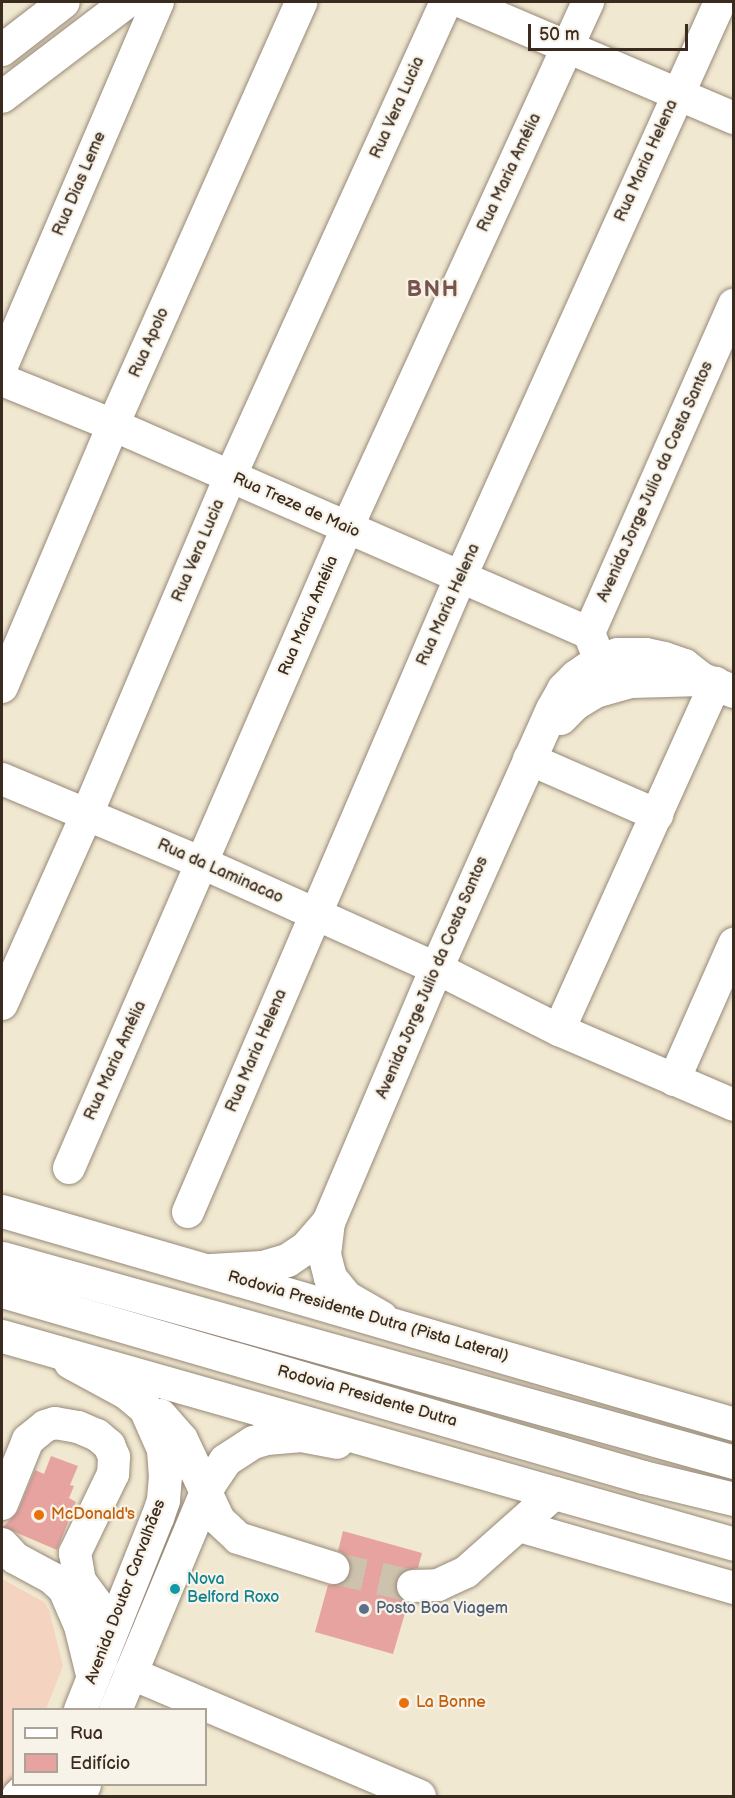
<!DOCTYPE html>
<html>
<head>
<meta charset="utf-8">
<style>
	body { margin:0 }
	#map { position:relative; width:735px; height:1798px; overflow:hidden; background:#f1e8d1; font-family:"Balsamiq Sans",sans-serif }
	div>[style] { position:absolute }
	.built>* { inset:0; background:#f4d3c0 }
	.building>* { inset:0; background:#e7a3a0 }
	.minor-tunnel>* { height:32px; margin-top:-16px; transform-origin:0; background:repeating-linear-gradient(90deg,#cdc2ad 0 32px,transparent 0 48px) }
	.roads { filter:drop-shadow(0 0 2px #968978) drop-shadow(0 0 2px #968978) }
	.minor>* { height:32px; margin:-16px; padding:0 16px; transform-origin:16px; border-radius:16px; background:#fff }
	.major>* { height:33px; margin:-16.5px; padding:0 16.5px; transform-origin:16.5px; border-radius:16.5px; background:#fff }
	.highway>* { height:33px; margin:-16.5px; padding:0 16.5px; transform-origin:16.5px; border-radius:16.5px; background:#fff }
	.dots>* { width:16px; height:16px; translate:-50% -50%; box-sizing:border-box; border:3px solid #f7f3e8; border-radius:50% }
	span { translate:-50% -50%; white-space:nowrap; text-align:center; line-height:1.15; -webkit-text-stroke:4.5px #f7f3e8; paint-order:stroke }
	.street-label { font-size:16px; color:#3b2a1e }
	.food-label { font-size:16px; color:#c56008 }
	.left { translate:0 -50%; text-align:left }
	.culture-label { font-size:16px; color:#0d838f }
	.service-label { font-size:16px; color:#4e5e75 }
	.district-label { font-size:22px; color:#77544c; font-weight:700; letter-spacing:1.5px }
	.frame { position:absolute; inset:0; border:3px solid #3b2a1e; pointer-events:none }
	.legend { position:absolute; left:12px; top:1708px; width:195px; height:78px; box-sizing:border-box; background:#f7f3e8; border:2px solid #aca397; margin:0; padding:8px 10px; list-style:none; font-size:18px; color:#3b2a1e }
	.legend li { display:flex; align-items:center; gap:12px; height:30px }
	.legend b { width:30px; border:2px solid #aca397 }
	.scale { position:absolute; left:528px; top:24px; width:160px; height:27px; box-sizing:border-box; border:3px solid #3b2a1e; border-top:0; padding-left:8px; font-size:18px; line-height:21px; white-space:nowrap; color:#3b2a1e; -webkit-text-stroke:4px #f7f3e8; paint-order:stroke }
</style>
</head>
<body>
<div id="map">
	<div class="built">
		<i style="clip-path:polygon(2px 1579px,44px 1602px,49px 1610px,63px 1666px,46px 1709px,14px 1710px,11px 1796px,2px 1796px)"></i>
	</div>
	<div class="building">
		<i style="clip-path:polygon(51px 1456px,78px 1466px,70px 1485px,74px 1486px,69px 1498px,76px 1502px,57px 1550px,3px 1527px,18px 1511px,35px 1470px,44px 1474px)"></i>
		<i style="clip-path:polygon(343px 1531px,422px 1553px,418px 1568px,404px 1571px,397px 1578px,395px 1587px,398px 1595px,408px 1603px,393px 1654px,315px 1632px,328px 1585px,337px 1585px,345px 1582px,350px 1573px,351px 1565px,347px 1556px,338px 1551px)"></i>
	</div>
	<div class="minor-tunnel">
		<i style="left:333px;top:1568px;width:82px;rotate:12.7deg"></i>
	</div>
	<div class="roads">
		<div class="minor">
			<i style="left:462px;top:2px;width:296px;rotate:23.1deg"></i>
			<i style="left:2px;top:50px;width:78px;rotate:-37.7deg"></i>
			<i style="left:2px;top:97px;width:157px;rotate:-37.2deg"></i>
			<i style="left:2px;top:366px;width:396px;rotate:-66.8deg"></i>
			<i style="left:2px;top:380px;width:120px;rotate:22.1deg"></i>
			<i style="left:113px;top:425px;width:519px;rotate:23.6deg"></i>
			<i style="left:597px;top:653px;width:22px;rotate:-112deg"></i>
			<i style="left:589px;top:633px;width:359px;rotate:-66.2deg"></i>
			<i style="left:2px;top:687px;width:285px;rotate:-67deg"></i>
			<i style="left:113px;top:425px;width:463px;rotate:-66deg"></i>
			<i style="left:529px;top:759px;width:140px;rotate:23.6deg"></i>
			<i style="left:2px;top:779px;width:217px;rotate:22.8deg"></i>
			<i style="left:202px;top:863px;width:256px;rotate:24.2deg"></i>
			<i style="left:436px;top:968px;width:138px;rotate:26.8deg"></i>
			<i style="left:559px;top:1030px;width:190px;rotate:23.2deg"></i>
			<i style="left:2px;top:1004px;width:208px;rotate:-65.9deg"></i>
			<i style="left:87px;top:814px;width:366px;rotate:-67deg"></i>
			<i style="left:230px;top:477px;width:522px;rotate:-65.55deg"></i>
			<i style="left:559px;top:1030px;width:381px;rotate:-65.7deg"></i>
			<i style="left:674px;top:1080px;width:149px;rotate:-66.2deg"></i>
			<i style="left:69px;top:1168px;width:698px;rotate:-66.52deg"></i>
			<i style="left:347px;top:528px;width:579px;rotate:-65.38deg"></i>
			<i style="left:188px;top:1212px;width:692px;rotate:-66.77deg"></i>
			<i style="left:461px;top:576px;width:630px;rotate:-65.71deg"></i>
			<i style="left:206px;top:1492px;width:31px;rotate:65deg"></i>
			<i style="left:219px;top:1520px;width:26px;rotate:43deg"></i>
			<i style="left:238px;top:1538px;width:100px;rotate:17.5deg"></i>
			<i style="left:2px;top:1504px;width:69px;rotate:-67.9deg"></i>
			<i style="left:28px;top:1440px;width:22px;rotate:-39deg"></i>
			<i style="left:45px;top:1426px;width:10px;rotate:-17deg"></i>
			<i style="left:55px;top:1423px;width:23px;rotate:10deg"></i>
			<i style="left:78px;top:1427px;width:21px;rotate:23deg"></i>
			<i style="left:97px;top:1435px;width:16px;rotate:40deg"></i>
			<i style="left:109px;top:1445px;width:13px;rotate:67deg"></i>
			<i style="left:114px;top:1457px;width:17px;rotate:93deg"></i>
			<i style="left:113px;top:1474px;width:88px;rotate:115.7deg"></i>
			<i style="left:75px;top:1553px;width:28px;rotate:80deg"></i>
			<i style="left:80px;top:1581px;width:57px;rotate:53.5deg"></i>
			<i style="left:519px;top:1526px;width:224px;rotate:16.1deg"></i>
			<i style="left:2px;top:1544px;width:19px;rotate:47deg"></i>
			<i style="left:15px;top:1558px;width:42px;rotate:28.4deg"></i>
			<i style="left:52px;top:1578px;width:16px;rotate:43deg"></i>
			<i style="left:64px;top:1589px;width:40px;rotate:66.6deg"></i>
			<i style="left:80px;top:1626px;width:55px;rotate:76.2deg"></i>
			<i style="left:413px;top:1586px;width:25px;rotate:-2deg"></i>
			<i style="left:438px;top:1585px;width:31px;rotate:-25deg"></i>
			<i style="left:466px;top:1572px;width:119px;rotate:-41.6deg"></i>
			<i style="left:130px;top:1673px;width:315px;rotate:23deg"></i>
			<i style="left:18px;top:1796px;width:17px;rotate:-45deg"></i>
		</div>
		<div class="major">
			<i style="left:560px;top:718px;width:21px;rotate:-45deg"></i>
			<i style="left:575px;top:703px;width:23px;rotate:-31deg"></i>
			<i style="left:595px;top:691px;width:36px;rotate:-16deg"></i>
			<i style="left:630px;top:681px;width:72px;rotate:-1.6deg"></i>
			<i style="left:702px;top:679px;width:34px;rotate:21deg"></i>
			<i style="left:211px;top:1270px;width:51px;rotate:-3.4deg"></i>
			<i style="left:262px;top:1267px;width:26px;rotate:-16deg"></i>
			<i style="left:287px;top:1260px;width:23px;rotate:-34deg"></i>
			<i style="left:306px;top:1247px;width:33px;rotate:-49deg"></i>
			<i style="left:381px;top:1317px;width:40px;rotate:-150.3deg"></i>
			<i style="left:346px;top:1297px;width:26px;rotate:-129deg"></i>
			<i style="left:330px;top:1277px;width:24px;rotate:-105deg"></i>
			<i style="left:324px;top:1254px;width:32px;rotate:-83deg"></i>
			<i style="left:328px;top:1222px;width:276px;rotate:-67deg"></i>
			<i style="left:436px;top:968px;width:284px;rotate:-65.9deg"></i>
			<i style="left:552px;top:709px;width:23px;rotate:-61deg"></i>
			<i style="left:563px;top:689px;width:18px;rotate:-45deg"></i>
			<i style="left:576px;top:676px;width:28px;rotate:-35deg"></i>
			<i style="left:599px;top:660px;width:19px;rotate:-18deg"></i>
			<i style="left:617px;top:654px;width:28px"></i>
			<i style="left:645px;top:654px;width:19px;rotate:12deg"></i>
			<i style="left:664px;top:658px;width:21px;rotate:19deg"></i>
			<i style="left:684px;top:665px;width:23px;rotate:38deg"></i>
			<i style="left:70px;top:1362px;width:65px;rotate:28.5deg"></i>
			<i style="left:127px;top:1393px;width:23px;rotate:40deg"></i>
			<i style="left:145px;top:1408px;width:45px;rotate:66.3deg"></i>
			<i style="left:163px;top:1449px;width:27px;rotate:86deg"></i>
			<i style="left:165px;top:1476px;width:24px;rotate:95deg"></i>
			<i style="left:163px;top:1500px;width:18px;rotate:109deg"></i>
			<i style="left:157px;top:1517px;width:208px;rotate:111.8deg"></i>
			<i style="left:160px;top:1415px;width:32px;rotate:49deg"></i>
			<i style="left:181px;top:1439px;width:59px;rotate:64.7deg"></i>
			<i style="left:115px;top:1710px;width:245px;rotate:-67.4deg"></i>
			<i style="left:209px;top:1484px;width:29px;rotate:-56deg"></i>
			<i style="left:225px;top:1460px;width:33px;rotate:-33deg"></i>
			<i style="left:253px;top:1442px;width:14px;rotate:-17deg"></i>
			<i style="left:266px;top:1438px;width:35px;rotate:-5deg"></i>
			<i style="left:301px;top:1435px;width:36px;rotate:11deg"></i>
			<i style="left:45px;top:1796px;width:13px;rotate:-67deg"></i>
			<i style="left:79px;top:1796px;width:13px;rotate:-67deg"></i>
		</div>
		<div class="highway">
			<i style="left:2px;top:1211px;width:762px;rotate:16.22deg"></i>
			<i style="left:2px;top:1258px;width:760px;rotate:15.57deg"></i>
			<i style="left:2px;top:1291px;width:667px;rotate:16.18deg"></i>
			<i style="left:643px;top:1477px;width:94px;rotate:13.6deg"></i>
			<i style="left:2px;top:1336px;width:761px;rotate:15.86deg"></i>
		</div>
	</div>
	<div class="dots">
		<i style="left:39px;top:1515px;background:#e8710a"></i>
		<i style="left:175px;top:1589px;background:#0f9aa8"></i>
		<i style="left:364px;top:1609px;background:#5c6f8a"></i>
		<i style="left:404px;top:1703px;background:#e8710a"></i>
	</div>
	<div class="street-label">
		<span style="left:398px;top:108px;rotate:-66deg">Rua Vera Lucia</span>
		<span style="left:647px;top:161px;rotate:-66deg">Rua Maria Helena</span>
		<span style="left:510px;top:173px;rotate:-65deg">Rua Maria Amélia</span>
		<span style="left:80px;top:184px;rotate:-67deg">Rua Dias Leme</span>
		<span style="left:150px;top:343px;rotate:-66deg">Rua Apolo</span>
		<span style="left:656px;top:482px;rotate:-66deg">Avenida Jorge Julio da Costa Santos</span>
		<span style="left:296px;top:506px;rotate:24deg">Rua Treze de Maio</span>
		<span style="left:199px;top:551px;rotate:-67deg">Rua Vera Lucia</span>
		<span style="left:449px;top:605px;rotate:-66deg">Rua Maria Helena</span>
		<span style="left:309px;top:616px;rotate:-67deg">Rua Maria Amélia</span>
		<span style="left:220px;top:872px;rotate:24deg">Rua da Laminacao</span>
		<span style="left:433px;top:978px;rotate:-67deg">Avenida Jorge Julio da Costa Santos</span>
		<span style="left:257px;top:1051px;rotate:-67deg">Rua Maria Helena</span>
		<span style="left:116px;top:1061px;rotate:-66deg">Rua Maria Amélia</span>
		<span style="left:368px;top:1317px;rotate:16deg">Rodovia Presidente Dutra (Pista Lateral)</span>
		<span style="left:367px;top:1397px;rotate:16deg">Rodovia Presidente Dutra</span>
		<span style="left:126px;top:1592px;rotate:-69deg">Avenida Doutor Carvalhães</span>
	</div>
	<div class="food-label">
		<span class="left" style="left:51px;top:1515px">McDonald's</span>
		<span class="left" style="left:416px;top:1703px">La Bonne</span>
	</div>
	<div class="culture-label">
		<span class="left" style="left:187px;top:1589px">Nova<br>Belford Roxo</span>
	</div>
	<div class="service-label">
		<span class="left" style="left:376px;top:1609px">Posto Boa Viagem</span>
	</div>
	<div class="district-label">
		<span style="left:433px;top:290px">BNH</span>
	</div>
	<div class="frame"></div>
	<ul class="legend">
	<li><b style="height:8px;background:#fff"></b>Rua</li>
	<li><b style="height:16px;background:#e7a3a0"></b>Edifício</li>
	</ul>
	<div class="scale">50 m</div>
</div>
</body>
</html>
